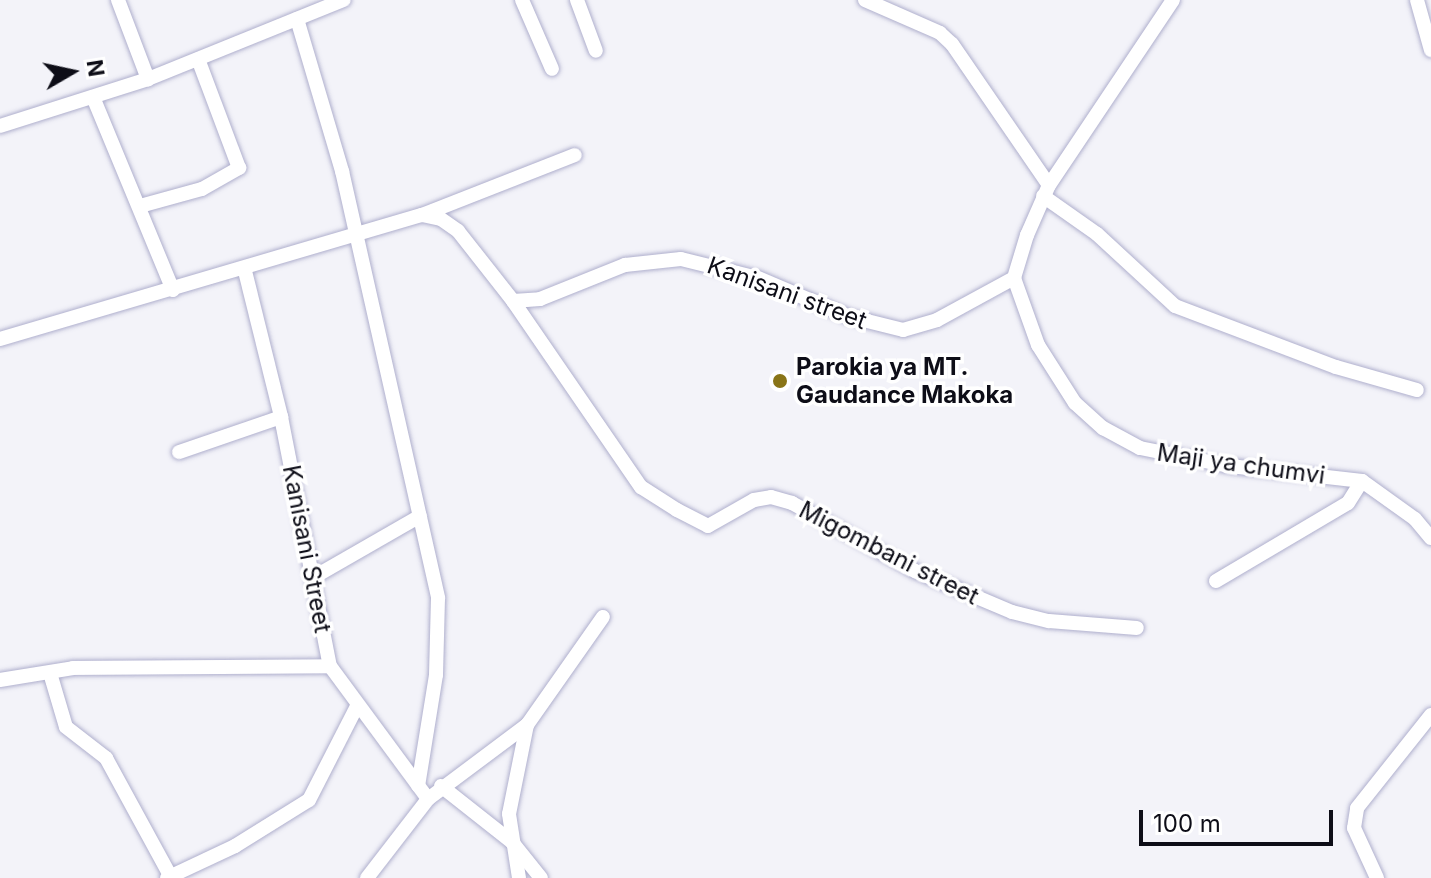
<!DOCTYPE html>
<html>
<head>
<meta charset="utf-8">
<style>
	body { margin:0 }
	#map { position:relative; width:1431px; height:878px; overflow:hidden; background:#f3f3f9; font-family:Inter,sans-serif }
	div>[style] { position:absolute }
	.roads { filter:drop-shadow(0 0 2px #afafcd) drop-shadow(0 0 2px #afafcd) }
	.minor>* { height:14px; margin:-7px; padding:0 7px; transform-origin:7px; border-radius:7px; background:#fff }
	.dots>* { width:22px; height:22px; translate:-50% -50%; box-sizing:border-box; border:4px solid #fff; border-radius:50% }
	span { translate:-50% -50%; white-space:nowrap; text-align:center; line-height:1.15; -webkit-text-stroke:7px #fff; paint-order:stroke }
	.street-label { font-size:24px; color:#0d0d17 }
	.poi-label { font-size:24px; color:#0d0d17; font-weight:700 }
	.left { translate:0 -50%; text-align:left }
	.north { position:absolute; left:32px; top:32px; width:80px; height:80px; -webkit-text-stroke:6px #fff; paint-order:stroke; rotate:81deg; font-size:22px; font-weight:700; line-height:32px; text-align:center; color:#0d0d17 }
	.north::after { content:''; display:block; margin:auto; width:28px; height:36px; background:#0d0d17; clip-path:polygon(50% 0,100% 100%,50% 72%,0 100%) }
	.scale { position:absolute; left:1139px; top:810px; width:194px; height:36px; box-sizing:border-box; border:4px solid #0d0d17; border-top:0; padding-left:10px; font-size:24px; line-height:28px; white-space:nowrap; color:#0d0d17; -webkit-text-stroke:6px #fff; paint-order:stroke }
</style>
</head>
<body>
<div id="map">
	<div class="roads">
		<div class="minor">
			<i style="left:118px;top:0;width:85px;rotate:69.2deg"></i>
			<i style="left:522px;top:0;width:75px;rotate:66.5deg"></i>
			<i style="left:577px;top:0;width:54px;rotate:69.6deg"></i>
			<i style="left:865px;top:0;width:82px;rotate:23.7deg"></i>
			<i style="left:940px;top:33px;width:16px;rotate:43deg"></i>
			<i style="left:952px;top:44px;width:171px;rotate:55.5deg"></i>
			<i style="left:1173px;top:0;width:223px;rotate:123.8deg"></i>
			<i style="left:1049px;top:185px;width:55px;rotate:113.7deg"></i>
			<i style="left:1027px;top:235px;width:45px;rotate:106.8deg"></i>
			<i style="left:1014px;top:278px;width:71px;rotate:70.3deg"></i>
			<i style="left:1038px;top:345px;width:69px;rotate:57.5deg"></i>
			<i style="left:1075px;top:403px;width:38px;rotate:42deg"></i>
			<i style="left:1103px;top:428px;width:42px;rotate:28.4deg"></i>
			<i style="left:1140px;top:448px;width:92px;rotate:11.3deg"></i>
			<i style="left:1230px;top:466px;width:133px;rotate:6.5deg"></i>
			<i style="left:1362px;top:481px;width:65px;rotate:35.6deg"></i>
			<i style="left:1415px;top:519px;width:25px;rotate:50deg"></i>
			<i style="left:1417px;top:0;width:52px;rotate:74.4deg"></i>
			<i style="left:297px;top:19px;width:159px;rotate:73.5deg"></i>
			<i style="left:342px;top:171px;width:438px;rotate:77.3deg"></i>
			<i style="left:438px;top:598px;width:77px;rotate:91.5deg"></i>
			<i style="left:436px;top:675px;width:112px;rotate:99.2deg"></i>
			<i style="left:93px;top:97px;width:209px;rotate:67.5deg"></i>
			<i style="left:0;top:126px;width:155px;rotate:-17.6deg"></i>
			<i style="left:148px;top:79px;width:211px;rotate:-22deg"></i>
			<i style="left:1043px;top:196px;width:66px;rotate:35.1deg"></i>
			<i style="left:1097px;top:234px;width:106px;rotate:42.7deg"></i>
			<i style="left:1175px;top:306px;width:172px;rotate:20.8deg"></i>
			<i style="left:1336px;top:367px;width:84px;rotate:15.9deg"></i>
			<i style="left:140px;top:206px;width:64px;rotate:-15.3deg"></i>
			<i style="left:202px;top:189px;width:43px;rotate:-29.6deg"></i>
			<i style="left:239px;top:168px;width:116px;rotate:-110.6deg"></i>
			<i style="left:422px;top:215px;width:164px;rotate:-21.4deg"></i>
			<i style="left:245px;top:271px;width:150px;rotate:76.1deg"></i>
			<i style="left:281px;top:417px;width:254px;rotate:78.9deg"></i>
			<i style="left:330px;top:666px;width:165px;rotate:53.6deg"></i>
			<i style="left:513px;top:301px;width:226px;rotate:55.5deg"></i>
			<i style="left:641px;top:487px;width:43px;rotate:32.6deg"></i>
			<i style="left:677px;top:510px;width:35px;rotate:27deg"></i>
			<i style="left:708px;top:526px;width:53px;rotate:-29.5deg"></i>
			<i style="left:754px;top:500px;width:17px;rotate:-10deg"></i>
			<i style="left:771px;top:497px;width:22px;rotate:16deg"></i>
			<i style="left:792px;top:503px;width:141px;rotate:28.9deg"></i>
			<i style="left:915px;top:571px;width:105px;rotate:22.9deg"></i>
			<i style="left:1012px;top:612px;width:38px;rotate:14deg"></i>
			<i style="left:1049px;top:621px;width:88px;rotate:4.5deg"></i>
			<i style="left:0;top:339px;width:440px;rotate:-16.4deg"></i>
			<i style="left:422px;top:215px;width:19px;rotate:12deg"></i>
			<i style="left:441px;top:219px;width:21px;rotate:35deg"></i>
			<i style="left:458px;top:231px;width:89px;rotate:51.8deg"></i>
			<i style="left:513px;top:301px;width:27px;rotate:-4deg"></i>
			<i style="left:540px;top:299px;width:92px;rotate:-21.8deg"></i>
			<i style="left:625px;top:265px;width:56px;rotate:-6.1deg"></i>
			<i style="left:681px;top:259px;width:79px;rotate:13.9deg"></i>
			<i style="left:758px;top:278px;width:97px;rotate:23.1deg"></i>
			<i style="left:847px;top:316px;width:58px;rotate:14deg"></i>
			<i style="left:903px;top:330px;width:35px;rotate:-16deg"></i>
			<i style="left:937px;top:320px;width:88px;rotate:-28.6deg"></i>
			<i style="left:179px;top:452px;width:108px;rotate:-18.9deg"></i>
			<i style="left:314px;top:577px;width:122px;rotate:-29.9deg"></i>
			<i style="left:1216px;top:581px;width:153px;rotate:-30.6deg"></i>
			<i style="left:1348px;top:503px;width:26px;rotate:-58deg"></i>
			<i style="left:50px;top:673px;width:56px;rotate:73.5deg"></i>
			<i style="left:66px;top:727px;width:51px;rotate:37.8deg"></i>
			<i style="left:106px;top:758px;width:136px;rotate:61.4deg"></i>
			<i style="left:0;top:680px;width:74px;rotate:-9.3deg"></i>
			<i style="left:73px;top:668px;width:257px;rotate:-0.4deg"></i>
			<i style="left:441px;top:786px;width:90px;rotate:38.3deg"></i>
			<i style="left:512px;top:842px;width:46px;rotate:51.1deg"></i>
			<i style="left:167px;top:878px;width:75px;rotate:-25.2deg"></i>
			<i style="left:235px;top:846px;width:87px;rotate:-31.9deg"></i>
			<i style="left:309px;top:800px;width:106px;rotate:-62.9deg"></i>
			<i style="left:367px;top:878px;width:100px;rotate:-52.3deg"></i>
			<i style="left:428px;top:799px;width:124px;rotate:-36.8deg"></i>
			<i style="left:527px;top:725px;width:132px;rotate:-54.9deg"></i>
			<i style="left:519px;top:878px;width:65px;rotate:-98.9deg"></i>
			<i style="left:509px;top:814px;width:91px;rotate:-78.6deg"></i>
			<i style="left:1377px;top:878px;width:55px;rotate:-114.7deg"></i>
			<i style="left:1354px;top:828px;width:20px;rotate:-81deg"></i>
			<i style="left:1357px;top:808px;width:119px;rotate:-51.5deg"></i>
		</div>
	</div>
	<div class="dots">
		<i style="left:780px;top:381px;background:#897417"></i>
	</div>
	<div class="street-label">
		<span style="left:787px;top:293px;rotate:20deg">Kanisani street</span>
		<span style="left:1241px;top:464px;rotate:8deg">Maji ya chumvi</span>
		<span style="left:307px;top:549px;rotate:79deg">Kanisani Street</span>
		<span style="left:889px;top:553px;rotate:27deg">Migombani street</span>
	</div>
	<div class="poi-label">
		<span class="left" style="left:796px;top:381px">Parokia ya MT.<br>Gaudance Makoka</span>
	</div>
	<div class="north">N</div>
	<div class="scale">100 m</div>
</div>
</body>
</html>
